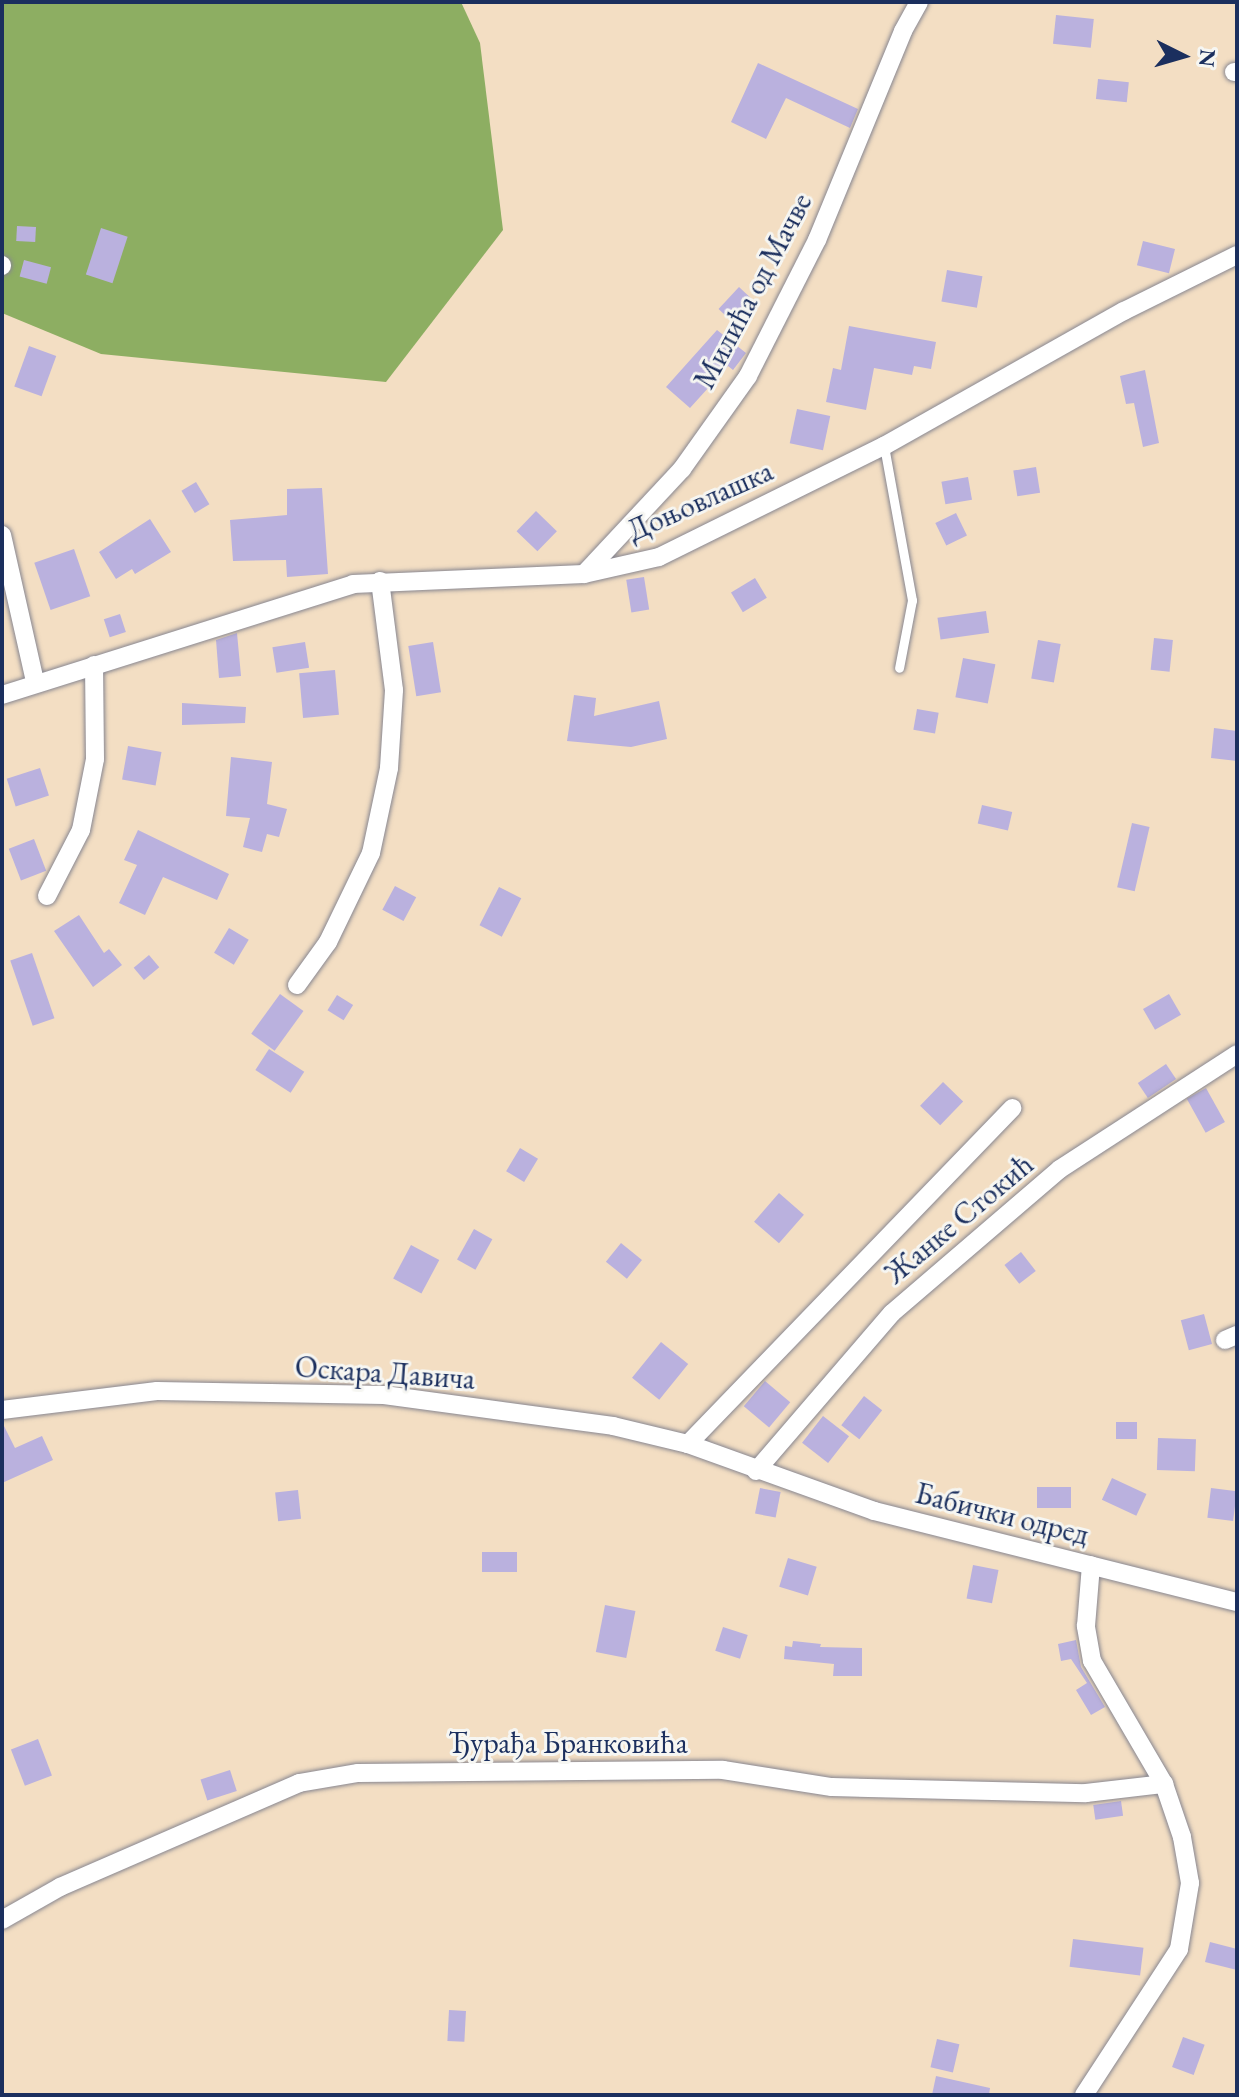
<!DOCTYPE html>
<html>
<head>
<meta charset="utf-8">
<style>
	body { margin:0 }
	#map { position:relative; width:1239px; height:2097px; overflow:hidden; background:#f3dec3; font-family:"EB Garamond",serif }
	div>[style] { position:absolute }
	.forest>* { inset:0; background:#8dae62 }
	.building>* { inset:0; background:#bab1de; transform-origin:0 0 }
	.roads { filter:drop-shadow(0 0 2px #878690) drop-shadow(0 0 2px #878690) }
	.lane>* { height:9px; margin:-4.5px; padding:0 4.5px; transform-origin:4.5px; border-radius:4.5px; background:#fff }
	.street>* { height:18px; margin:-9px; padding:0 9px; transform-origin:9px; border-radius:9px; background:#fff }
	span { translate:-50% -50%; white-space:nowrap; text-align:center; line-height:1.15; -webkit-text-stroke:6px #f6f6f2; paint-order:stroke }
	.street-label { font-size:30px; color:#1b2f5e }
	.frame { position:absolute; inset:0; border:4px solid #1b2f5e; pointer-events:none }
	.north { position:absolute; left:1143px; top:16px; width:80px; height:80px; -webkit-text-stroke:6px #f6f6f2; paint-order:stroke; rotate:95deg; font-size:22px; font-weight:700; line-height:32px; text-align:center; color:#1b2f5e }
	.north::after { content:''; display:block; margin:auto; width:28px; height:36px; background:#1b2f5e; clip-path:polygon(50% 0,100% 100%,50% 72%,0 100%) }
</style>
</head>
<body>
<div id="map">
	<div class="forest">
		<i style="clip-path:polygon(2px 2px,461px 2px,480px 43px,503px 230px,386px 382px,101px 354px,2px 313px)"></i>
	</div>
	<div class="building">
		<i style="left:1056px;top:15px;width:38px;height:29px;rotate:6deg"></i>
		<i style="clip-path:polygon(758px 63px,858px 109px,850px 128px,786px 98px,766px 139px,731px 122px)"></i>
		<i style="left:1098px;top:79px;width:31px;height:20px;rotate:6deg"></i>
		<i style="left:17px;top:226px;width:19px;height:15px;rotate:3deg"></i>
		<i style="left:101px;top:228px;width:28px;height:49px;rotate:18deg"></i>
		<i style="left:1143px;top:241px;width:33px;height:25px;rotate:14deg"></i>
		<i style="left:24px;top:260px;width:28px;height:17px;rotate:15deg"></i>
		<i style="left:947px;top:270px;width:36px;height:32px;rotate:10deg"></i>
		<i style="left:739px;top:287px;width:23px;height:30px;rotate:43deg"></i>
		<i style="clip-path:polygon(849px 326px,936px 342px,931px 369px,914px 366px,912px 375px,874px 368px,866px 410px,826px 402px,833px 368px,841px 370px)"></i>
		<i style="clip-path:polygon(717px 330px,746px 353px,733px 370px,728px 366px,690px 408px,666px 387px)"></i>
		<i style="left:29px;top:346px;width:29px;height:43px;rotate:20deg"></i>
		<i style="clip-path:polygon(1145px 370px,1159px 443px,1143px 447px,1134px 403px,1126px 404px,1120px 376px)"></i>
		<i style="left:797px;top:409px;width:34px;height:35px;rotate:12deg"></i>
		<i style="left:1036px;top:467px;width:26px;height:23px;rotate:81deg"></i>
		<i style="left:968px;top:477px;width:23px;height:27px;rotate:80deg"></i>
		<i style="left:196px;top:482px;width:26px;height:17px;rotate:59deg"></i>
		<i style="clip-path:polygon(322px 488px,328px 574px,287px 577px,286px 560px,233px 561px,230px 520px,287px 515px,287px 489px)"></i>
		<i style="left:536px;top:511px;width:29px;height:28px;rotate:44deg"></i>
		<i style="left:956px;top:513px;width:25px;height:23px;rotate:64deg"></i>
		<i style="clip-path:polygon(150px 519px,171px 552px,135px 574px,132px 569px,116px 579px,99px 552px)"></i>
		<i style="left:74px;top:549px;width:50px;height:42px;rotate:71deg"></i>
		<i style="left:644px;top:577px;width:33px;height:18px;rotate:81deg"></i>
		<i style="left:755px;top:578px;width:23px;height:28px;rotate:59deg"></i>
		<i style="left:986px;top:611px;width:22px;height:49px;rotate:82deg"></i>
		<i style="left:120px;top:614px;width:19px;height:17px;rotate:72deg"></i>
		<i style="clip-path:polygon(237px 633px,241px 676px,219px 678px,216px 640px)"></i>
		<i style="left:1154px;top:638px;width:19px;height:32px;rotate:6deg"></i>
		<i style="left:1038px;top:640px;width:23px;height:39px;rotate:10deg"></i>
		<i style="left:305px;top:642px;width:26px;height:33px;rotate:81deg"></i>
		<i style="left:433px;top:642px;width:51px;height:25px;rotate:81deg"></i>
		<i style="left:963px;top:658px;width:33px;height:40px;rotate:11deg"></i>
		<i style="left:335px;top:670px;width:45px;height:36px;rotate:85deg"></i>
		<i style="clip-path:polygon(574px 695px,596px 698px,594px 716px,659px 701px,667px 739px,631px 747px,567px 741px)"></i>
		<i style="clip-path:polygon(182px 703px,246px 707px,245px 723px,182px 725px)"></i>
		<i style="left:917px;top:709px;width:22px;height:21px;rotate:10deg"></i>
		<i style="clip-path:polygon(1214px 728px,1237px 731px,1237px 761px,1211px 758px)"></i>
		<i style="left:128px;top:746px;width:34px;height:34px;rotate:10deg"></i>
		<i style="clip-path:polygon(231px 757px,272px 762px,267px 804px,287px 809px,279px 837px,267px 834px,262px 852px,243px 847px,250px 818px,226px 816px)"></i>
		<i style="left:40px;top:768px;width:29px;height:35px;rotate:72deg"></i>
		<i style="left:982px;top:805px;width:31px;height:19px;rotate:13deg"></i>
		<i style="left:1132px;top:823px;width:18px;height:66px;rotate:13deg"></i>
		<i style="clip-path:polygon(138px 830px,229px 874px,217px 900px,163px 877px,145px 915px,119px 903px,137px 865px,124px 860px)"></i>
		<i style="left:34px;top:839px;width:34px;height:27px;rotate:69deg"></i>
		<i style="left:395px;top:886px;width:24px;height:27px;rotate:28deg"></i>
		<i style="left:499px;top:887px;width:25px;height:43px;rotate:27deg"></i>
		<i style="clip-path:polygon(79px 915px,104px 953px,109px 949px,122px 965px,93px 987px,54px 931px)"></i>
		<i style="left:229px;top:928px;width:23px;height:29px;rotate:31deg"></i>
		<i style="left:32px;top:953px;width:69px;height:23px;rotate:71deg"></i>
		<i style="left:149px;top:955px;width:16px;height:20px;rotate:50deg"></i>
		<i style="left:280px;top:994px;width:29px;height:49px;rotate:36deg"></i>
		<i style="left:1169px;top:994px;width:24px;height:30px;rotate:60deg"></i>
		<i style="left:337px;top:995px;width:19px;height:18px;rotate:32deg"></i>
		<i style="left:269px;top:1049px;width:42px;height:25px;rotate:33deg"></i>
		<i style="left:1166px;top:1064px;width:18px;height:34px;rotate:56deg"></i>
		<i style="left:943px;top:1082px;width:28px;height:33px;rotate:44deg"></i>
		<i style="left:1206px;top:1088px;width:39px;height:22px;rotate:61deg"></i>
		<i style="left:520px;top:1148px;width:21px;height:27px;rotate:31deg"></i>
		<i style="left:779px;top:1193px;width:33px;height:38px;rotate:41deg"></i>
		<i style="left:474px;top:1229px;width:21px;height:35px;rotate:29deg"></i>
		<i style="left:621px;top:1243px;width:27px;height:24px;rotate:39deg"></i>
		<i style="left:411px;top:1245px;width:32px;height:38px;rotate:28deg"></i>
		<i style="left:1021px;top:1252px;width:24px;height:21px;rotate:52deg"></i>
		<i style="left:1204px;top:1314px;width:31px;height:24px;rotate:75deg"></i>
		<i style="left:661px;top:1342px;width:35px;height:46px;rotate:39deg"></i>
		<i style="left:765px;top:1381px;width:33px;height:33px;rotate:40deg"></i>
		<i style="left:864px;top:1396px;width:23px;height:37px;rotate:38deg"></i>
		<i style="left:823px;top:1416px;width:33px;height:34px;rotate:38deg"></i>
		<i style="clip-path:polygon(2px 1422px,15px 1448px,42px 1436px,53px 1460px,2px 1483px)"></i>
		<i style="left:1116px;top:1422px;width:21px;height:17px"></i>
		<i style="left:1158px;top:1438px;width:38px;height:32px;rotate:2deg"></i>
		<i style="left:1112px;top:1478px;width:38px;height:24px;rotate:25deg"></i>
		<i style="left:1037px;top:1487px;width:34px;height:21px"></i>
		<i style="left:760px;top:1488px;width:21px;height:26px;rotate:11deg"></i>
		<i style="left:1211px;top:1488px;width:26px;height:30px;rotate:7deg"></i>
		<i style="left:298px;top:1490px;width:29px;height:23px;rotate:84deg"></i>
		<i style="left:482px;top:1552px;width:35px;height:20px"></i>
		<i style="left:788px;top:1558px;width:30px;height:30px;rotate:17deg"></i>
		<i style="left:973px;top:1565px;width:26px;height:34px;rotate:11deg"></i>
		<i style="left:605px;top:1605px;width:31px;height:48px;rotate:11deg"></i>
		<i style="left:723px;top:1627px;width:26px;height:25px;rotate:18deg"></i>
		<i style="clip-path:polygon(1076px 1640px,1081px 1667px,1105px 1707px,1091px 1715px,1076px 1690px,1087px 1683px,1071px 1659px,1061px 1661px,1058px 1644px)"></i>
		<i style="clip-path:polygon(793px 1641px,821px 1644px,820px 1647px,862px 1648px,862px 1676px,833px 1676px,834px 1664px,784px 1659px,785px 1646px,792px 1647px)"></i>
		<i style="left:38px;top:1739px;width:39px;height:29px;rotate:69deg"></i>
		<i style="left:230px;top:1770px;width:22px;height:31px;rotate:72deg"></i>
		<i style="left:1121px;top:1801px;width:15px;height:28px;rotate:82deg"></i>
		<i style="left:1073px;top:1939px;width:71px;height:28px;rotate:7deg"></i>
		<i style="clip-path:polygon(1210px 1942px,1237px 1949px,1237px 1970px,1205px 1962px)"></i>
		<i style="left:449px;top:2010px;width:17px;height:31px;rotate:3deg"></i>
		<i style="left:1183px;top:2037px;width:23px;height:32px;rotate:20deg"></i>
		<i style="left:937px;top:2039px;width:23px;height:29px;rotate:13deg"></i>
		<i style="clip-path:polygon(936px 2076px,990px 2088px,989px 2095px,932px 2095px)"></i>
	</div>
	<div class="roads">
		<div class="lane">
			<i style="left:884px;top:446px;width:157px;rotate:79.7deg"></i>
			<i style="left:912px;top:600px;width:69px;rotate:100.8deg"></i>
		</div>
		<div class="street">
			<i style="left:1234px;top:72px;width:3px"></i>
			<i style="left:2px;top:265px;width:1px;rotate:90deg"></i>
			<i style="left:2px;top:535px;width:151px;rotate:77.3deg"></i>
			<i style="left:584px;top:574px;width:144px;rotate:-47deg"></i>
			<i style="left:682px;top:469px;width:114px;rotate:-54.6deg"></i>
			<i style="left:748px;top:376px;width:153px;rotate:-63.1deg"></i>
			<i style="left:817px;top:240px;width:226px;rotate:-67.6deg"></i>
			<i style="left:903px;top:31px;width:33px;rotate:-61deg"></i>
			<i style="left:2px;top:695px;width:368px;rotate:-17.5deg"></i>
			<i style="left:353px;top:584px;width:231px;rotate:-2.5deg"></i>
			<i style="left:584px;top:574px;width:77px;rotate:-12.8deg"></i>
			<i style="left:659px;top:557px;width:251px;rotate:-26.3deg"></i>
			<i style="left:884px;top:446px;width:275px;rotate:-29.4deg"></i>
			<i style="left:1124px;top:311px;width:126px;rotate:-26.4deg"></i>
			<i style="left:47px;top:896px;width:74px;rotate:-62.7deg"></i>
			<i style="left:81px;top:830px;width:72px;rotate:-78.8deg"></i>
			<i style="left:95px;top:759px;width:94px;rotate:-90.6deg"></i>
			<i style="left:297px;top:985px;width:53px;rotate:-54.2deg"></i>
			<i style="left:328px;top:942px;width:99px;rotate:-64.2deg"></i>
			<i style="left:371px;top:853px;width:87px;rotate:-78deg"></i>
			<i style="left:389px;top:768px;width:78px;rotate:-86.3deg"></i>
			<i style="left:394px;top:690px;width:110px;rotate:-97.3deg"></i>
			<i style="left:1225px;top:1340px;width:13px;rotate:-23deg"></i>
			<i style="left:2px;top:1410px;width:156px;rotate:-7deg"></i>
			<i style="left:157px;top:1391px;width:227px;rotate:1deg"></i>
			<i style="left:384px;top:1395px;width:231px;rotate:7.7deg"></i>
			<i style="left:613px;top:1426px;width:77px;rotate:13.5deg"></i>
			<i style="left:688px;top:1444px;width:198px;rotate:19.8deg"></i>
			<i style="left:874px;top:1511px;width:374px;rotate:14.1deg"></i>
			<i style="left:688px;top:1444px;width:467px;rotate:-46deg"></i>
			<i style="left:756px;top:1471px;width:208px;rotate:-49.3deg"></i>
			<i style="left:892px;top:1313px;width:221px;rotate:-40.6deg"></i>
			<i style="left:1060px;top:1169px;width:211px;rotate:-33deg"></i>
			<i style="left:2px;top:1920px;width:67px;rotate:-29.6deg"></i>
			<i style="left:60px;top:1887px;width:261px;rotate:-23.5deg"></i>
			<i style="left:299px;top:1783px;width:60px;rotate:-9.6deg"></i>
			<i style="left:358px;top:1773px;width:365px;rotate:-0.5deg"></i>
			<i style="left:723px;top:1770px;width:110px;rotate:8.9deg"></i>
			<i style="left:832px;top:1787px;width:254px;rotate:1.4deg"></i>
			<i style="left:1086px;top:1793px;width:79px;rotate:-6.6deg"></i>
			<i style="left:1084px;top:2095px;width:174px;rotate:-56.9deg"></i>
			<i style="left:1179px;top:1949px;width:67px;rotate:-80.5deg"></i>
			<i style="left:1190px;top:1883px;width:47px;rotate:-99.9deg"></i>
			<i style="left:1182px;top:1837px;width:56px;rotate:-108.8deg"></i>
			<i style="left:1164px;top:1784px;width:143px;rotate:-120.3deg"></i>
			<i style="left:1092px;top:1661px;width:36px;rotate:-100deg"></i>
			<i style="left:1086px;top:1626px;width:61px;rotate:-85.3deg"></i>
		</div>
	</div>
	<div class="street-label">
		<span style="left:753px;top:291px;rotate:-62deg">Милића од Мачве</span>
		<span style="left:700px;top:501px;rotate:-24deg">Доњовлашка</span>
		<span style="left:959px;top:1219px;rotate:-40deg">Жанке Стокић</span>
		<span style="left:385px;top:1373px;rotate:4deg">Оскара Давича</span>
		<span style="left:1002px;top:1514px;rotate:14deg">Бабички одред</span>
		<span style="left:568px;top:1743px">Ђурађа Бранковића</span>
	</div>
	<div class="frame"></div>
	<div class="north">N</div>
</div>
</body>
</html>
